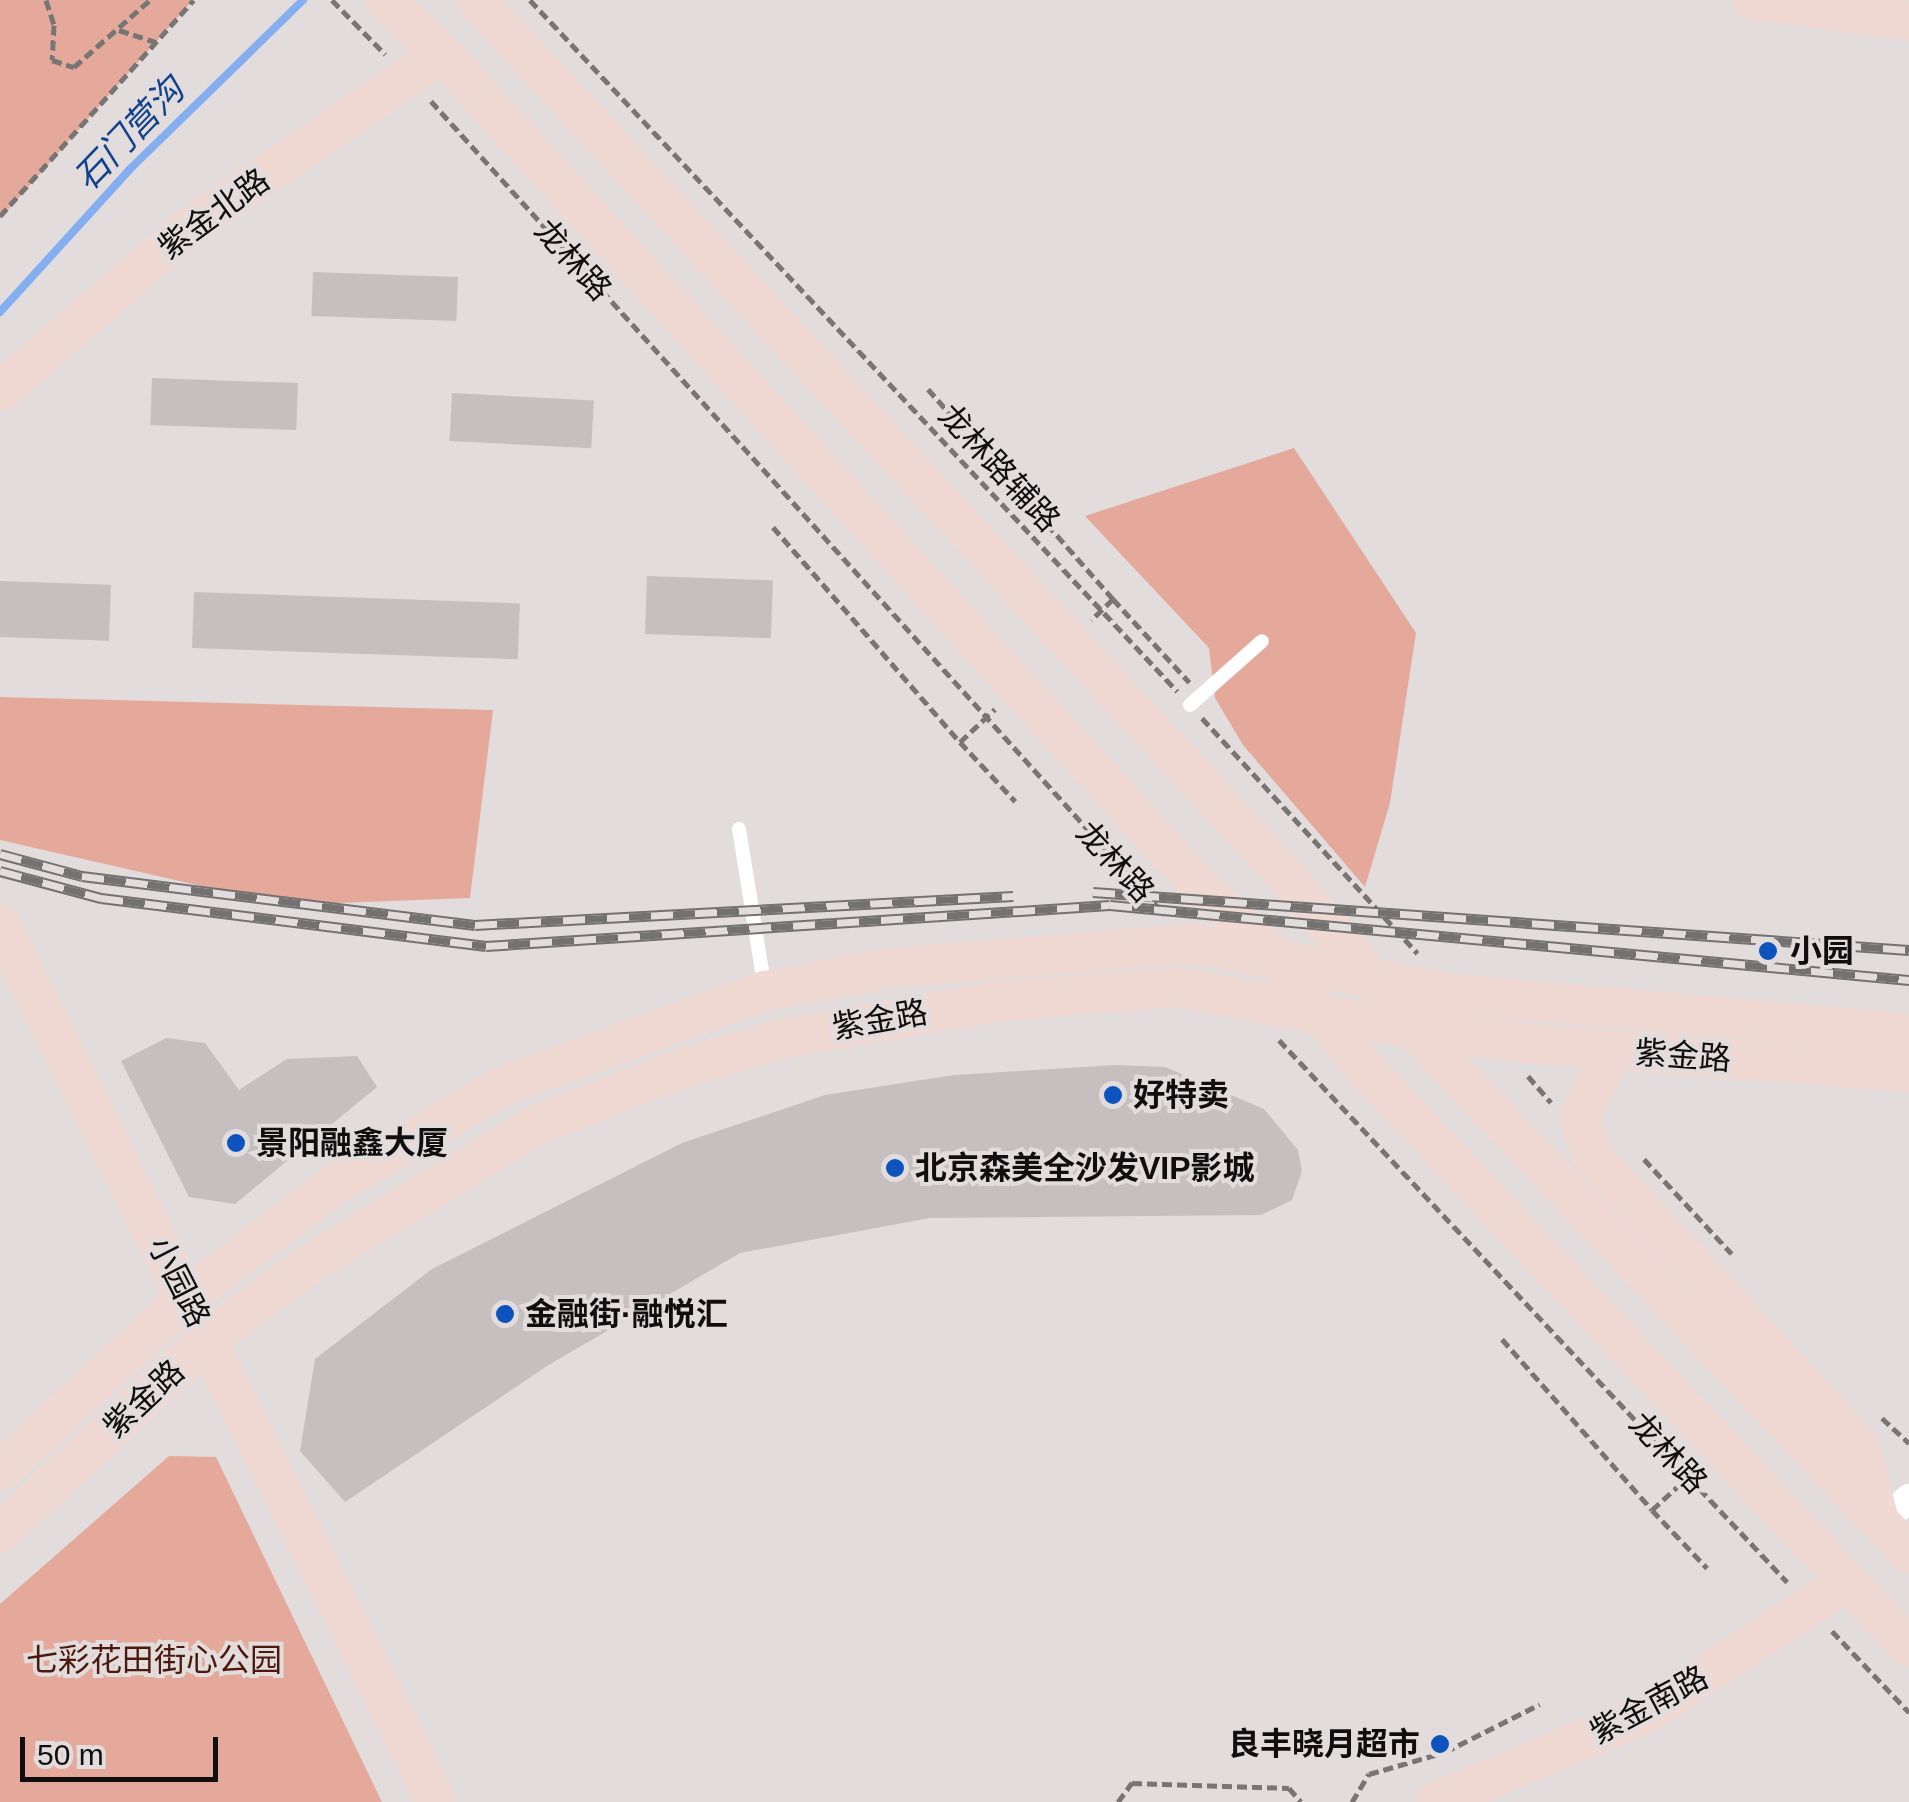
<!DOCTYPE html>
<html>
<head>
<meta charset="utf-8">
<style>
	body { margin:0 }
	#map { position:relative; width:1909px; height:1802px; overflow:hidden; background:#e2dddc; font-family:Arial,"Noto Sans SC",sans-serif }
	div>[style] { position:absolute }
	.green>* { inset:0; background:#e4a99a }
	.stream>* { height:8px; margin:-4px; padding:0 4px; transform-origin:4px; border-radius:4px; background:#85aef1 }
	.building>* { inset:0; background:#c5c0bf; transform-origin:0 0 }
	.path>* { height:5px; margin-top:-2.5px; transform-origin:0; background:repeating-linear-gradient(90deg,#797575 0 10px,transparent 0 15px) }
	.lane>* { height:14px; margin:-7px; padding:0 7px; transform-origin:7px; border-radius:7px; background:#fff }
	.street>* { height:28px; margin:-14px; padding:0 14px; transform-origin:14px; border-radius:14px; background:#fff }
	.secondary>* { height:40px; margin:-20px; padding:0 20px; transform-origin:20px; border-radius:20px; background:#f0d9d3 }
	.rail>* { height:11px; margin-top:-5.5px; transform-origin:0; background:repeating-linear-gradient(90deg,#e2dddc 0 22px,#747171 0 44px); box-sizing:border-box; border-block:2px solid #747171 }
	.dots>* { width:28px; height:28px; translate:-50% -50%; box-sizing:border-box; border:5px solid #e2dddc; border-radius:50% }
	span { translate:-50% -50%; white-space:nowrap; text-align:center; line-height:1.15; -webkit-text-stroke:8px #e2dddc; paint-order:stroke }
	.street-label { font-size:32px; color:#100e0e }
	.poi-label { font-size:32px; color:#100e0e; font-weight:700 }
	.left { translate:0 -50%; text-align:left }
	.right { translate:-100% -50%; text-align:right }
	.park-label { font-size:32px; color:#4d190c }
	.water-label { font-size:35px; color:#12418d; font-style:italic }
	.scale { position:absolute; left:20px; top:1737px; width:198px; height:45px; box-sizing:border-box; border:5px solid #100e0e; border-top:0; padding-left:12px; font-size:30px; line-height:35px; white-space:nowrap; color:#100e0e; -webkit-text-stroke:8px #e2dddc; paint-order:stroke }
</style>
</head>
<body>
<div id="map">
	<div class="green">
		<i style="clip-path:polygon(0 0,193px 0,0 219px)"></i>
		<i style="clip-path:polygon(1294px 448px,1416px 633px,1390px 803px,1365px 887px,1243px 745px,1215px 698px,1209px 648px,1085px 516px)"></i>
		<i style="clip-path:polygon(0 697px,493px 710px,470px 898px,285px 905px,0 840px)"></i>
		<i style="clip-path:polygon(169px 1456px,216px 1457px,382px 1802px,0 1802px,0 1604px)"></i>
	</div>
	<div class="stream">
		<i style="left:0;top:312px;width:193px;rotate:-47.7deg"></i>
		<i style="left:130px;top:169px;width:242px;rotate:-44.3deg"></i>
	</div>
	<div class="building">
		<i style="left:313px;top:272px;width:145px;height:44px;rotate:2deg"></i>
		<i style="left:152px;top:378px;width:146px;height:47px;rotate:2deg"></i>
		<i style="left:452px;top:393px;width:142px;height:48px;rotate:3deg"></i>
		<i style="left:647px;top:576px;width:126px;height:58px;rotate:2deg"></i>
		<i style="left:0;top:581px;width:111px;height:56px;rotate:2deg"></i>
		<i style="left:194px;top:592px;width:326px;height:56px;rotate:2deg"></i>
		<i style="clip-path:polygon(166px 1038px,205px 1043px,239px 1090px,287px 1059px,357px 1056px,377px 1087px,235px 1204px,189px 1197px,121px 1061px)"></i>
		<i style="clip-path:polygon(1115px 1065px,1165px 1067px,1264px 1109px,1298px 1150px,1302px 1171px,1292px 1200px,1261px 1215px,930px 1218px,740px 1253px,547px 1366px,345px 1502px,300px 1451px,315px 1359px,432px 1269px,682px 1143px,825px 1095px,954px 1075px)"></i>
	</div>
	<div class="path">
		<i style="left:46px;top:0;width:26px;rotate:72deg"></i>
		<i style="left:54px;top:25px;width:35px;rotate:93deg"></i>
		<i style="left:52px;top:60px;width:23px;rotate:18deg"></i>
		<i style="left:74px;top:67px;width:101px;rotate:-41.4deg"></i>
		<i style="left:332px;top:0;width:76px;rotate:45.5deg"></i>
		<i style="left:530px;top:0;width:947px;rotate:46.88deg"></i>
		<i style="left:119px;top:30px;width:39px;rotate:18deg"></i>
		<i style="left:431px;top:101px;width:1095px;rotate:47.96deg"></i>
		<i style="left:0;top:216px;width:290px;rotate:-48.1deg"></i>
		<i style="left:928px;top:389px;width:280px;rotate:48.6deg"></i>
		<i style="left:1113px;top:599px;width:30px;rotate:136deg"></i>
		<i style="left:773px;top:527px;width:285px;rotate:49deg"></i>
		<i style="left:960px;top:742px;width:48px;rotate:-43.3deg"></i>
		<i style="left:1113px;top:599px;width:113px;rotate:47.5deg"></i>
		<i style="left:1202px;top:718px;width:319px;rotate:47.5deg"></i>
		<i style="left:960px;top:742px;width:81px;rotate:47deg"></i>
		<i style="left:1279px;top:1040px;width:743px;rotate:46.85deg"></i>
		<i style="left:1528px;top:1076px;width:35px;rotate:49deg"></i>
		<i style="left:1644px;top:1159px;width:129px;rotate:47.2deg"></i>
		<i style="left:1502px;top:1339px;width:227px;rotate:48.7deg"></i>
		<i style="left:1652px;top:1510px;width:50px;rotate:-42.6deg"></i>
		<i style="left:1882px;top:1418px;width:37px;rotate:43deg"></i>
		<i style="left:1652px;top:1510px;width:80px;rotate:46.5deg"></i>
		<i style="left:1832px;top:1631px;width:112px;rotate:46.5deg"></i>
		<i style="left:1118px;top:1802px;width:24px;rotate:-54deg"></i>
		<i style="left:1132px;top:1783px;width:157px;rotate:1.8deg"></i>
		<i style="left:1289px;top:1788px;width:18px;rotate:49deg"></i>
		<i style="left:1352px;top:1802px;width:33px;rotate:-59deg"></i>
		<i style="left:1369px;top:1774px;width:79px;rotate:-16.1deg"></i>
		<i style="left:1445px;top:1752px;width:106px;rotate:-26.8deg"></i>
	</div>
	<div class="lane">
		<i style="left:1190px;top:705px;width:96px;rotate:-41.6deg"></i>
		<i style="left:739px;top:829px;width:163px;rotate:80.8deg"></i>
	</div>
	<div class="street">
		<i style="left:1880px;top:1525px;width:40px;rotate:-43deg"></i>
	</div>
	<div class="secondary">
		<i style="left:385px;top:0;width:79px;rotate:43.5deg"></i>
		<i style="left:442px;top:54px;width:1126px;rotate:47.7deg"></i>
		<i style="left:1200px;top:887px;width:99px;rotate:42.5deg"></i>
		<i style="left:1273px;top:954px;width:137px;rotate:51.5deg"></i>
		<i style="left:1358px;top:1061px;width:804px;rotate:46.76deg"></i>
		<i style="left:476px;top:0;width:1192px;rotate:47.24deg"></i>
		<i style="left:1285px;top:875px;width:201px;rotate:50deg"></i>
		<i style="left:1414px;top:1029px;width:721px;rotate:46.63deg"></i>
		<i style="left:1751px;top:0;width:159px;rotate:7.6deg"></i>
		<i style="left:0;top:392px;width:248px;rotate:-41.1deg"></i>
		<i style="left:187px;top:229px;width:309px;rotate:-34.5deg"></i>
		<i style="left:0;top:924px;width:980px;rotate:63.59deg"></i>
		<i style="left:1612px;top:1052px;width:72px;rotate:116.6deg"></i>
		<i style="left:1580px;top:1116px;width:43px;rotate:72.4deg"></i>
		<i style="left:1593px;top:1157px;width:393px;rotate:47.3deg"></i>
		<i style="left:1860px;top:1446px;width:77px;rotate:75.8deg"></i>
		<i style="left:0;top:1471px;width:254px;rotate:-42.9deg"></i>
		<i style="left:186px;top:1298px;width:183px;rotate:-37.4deg"></i>
		<i style="left:331px;top:1187px;width:202px;rotate:-30.4deg"></i>
		<i style="left:505px;top:1085px;width:276px;rotate:-19.9deg"></i>
		<i style="left:765px;top:991px;width:125px;rotate:-10.6deg"></i>
		<i style="left:888px;top:968px;width:304px;rotate:-4.7deg"></i>
		<i style="left:1191px;top:943px;width:268px;rotate:11deg"></i>
		<i style="left:1454px;top:994px;width:457px;rotate:4.9deg"></i>
		<i style="left:0;top:1533px;width:284px;rotate:-43deg"></i>
		<i style="left:208px;top:1339px;width:128px;rotate:-36.4deg"></i>
		<i style="left:311px;top:1263px;width:267px;rotate:-31.4deg"></i>
		<i style="left:539px;top:1124px;width:149px;rotate:-21.2deg"></i>
		<i style="left:678px;top:1070px;width:112px;rotate:-16.7deg"></i>
		<i style="left:785px;top:1038px;width:214px;rotate:-9.7deg"></i>
		<i style="left:996px;top:1002px;width:184px;rotate:-4.7deg"></i>
		<i style="left:1179px;top:987px;width:140px;rotate:11.1deg"></i>
		<i style="left:1316px;top:1014px;width:219px;rotate:7.9deg"></i>
		<i style="left:1533px;top:1044px;width:377px;rotate:4.3deg"></i>
		<i style="left:1435px;top:1802px;width:232px;rotate:-22.8deg"></i>
		<i style="left:1649px;top:1712px;width:238px;rotate:-33.4deg"></i>
	</div>
	<div class="rail">
		<i style="left:0;top:854px;width:85px;rotate:15deg"></i>
		<i style="left:82px;top:876px;width:396px;rotate:7.1deg"></i>
		<i style="left:475px;top:925px;width:539px;rotate:-3.09deg"></i>
		<i style="left:0;top:871px;width:105px;rotate:15deg"></i>
		<i style="left:101px;top:898px;width:388px;rotate:7.1deg"></i>
		<i style="left:486px;top:946px;width:625px;rotate:-3.76deg"></i>
		<i style="left:1110px;top:905px;width:803px;rotate:5.36deg"></i>
		<i style="left:1093px;top:892px;width:818px;rotate:4.07deg"></i>
	</div>
	<div class="dots">
		<i style="left:1768px;top:951px;background:#0c53bd"></i>
		<i style="left:1113px;top:1095px;background:#0c53bd"></i>
		<i style="left:236px;top:1143px;background:#0c53bd"></i>
		<i style="left:895px;top:1168px;background:#0c53bd"></i>
		<i style="left:505px;top:1314px;background:#0c53bd"></i>
		<i style="left:1440px;top:1744px;background:#0c53bd"></i>
	</div>
	<div class="street-label">
		<span style="left:214px;top:214px;rotate:-36deg">紫金北路</span>
		<span style="left:573px;top:260px;rotate:48deg">龙林路</span>
		<span style="left:999px;top:468px;rotate:47deg">龙林路辅路</span>
		<span style="left:1115px;top:862px;rotate:47deg">龙林路</span>
		<span style="left:880px;top:1020px;rotate:-10deg">紫金路</span>
		<span style="left:1683px;top:1056px;rotate:4deg">紫金路</span>
		<span style="left:179px;top:1282px;rotate:63deg">小园路</span>
		<span style="left:144px;top:1399px;rotate:-43deg">紫金路</span>
		<span style="left:1668px;top:1453px;rotate:47deg">龙林路</span>
		<span style="left:1649px;top:1705px;rotate:-28deg">紫金南路</span>
	</div>
	<div class="poi-label">
		<span class="left" style="left:1790px;top:951px">小园</span>
		<span class="left" style="left:1133px;top:1095px">好特卖</span>
		<span class="left" style="left:256px;top:1143px">景阳融鑫大厦</span>
		<span class="left" style="left:915px;top:1168px">北京森美全沙发VIP影城</span>
		<span class="left" style="left:525px;top:1314px">金融街·融悦汇</span>
		<span class="right" style="left:1420px;top:1744px">良丰晓月超市</span>
	</div>
	<div class="park-label">
		<span style="left:154px;top:1660px">七彩花田街心公园</span>
	</div>
	<div class="water-label">
		<span style="left:129px;top:134px;rotate:-46deg">石门营沟</span>
	</div>
	<div class="scale">50 m</div>
</div>
</body>
</html>
